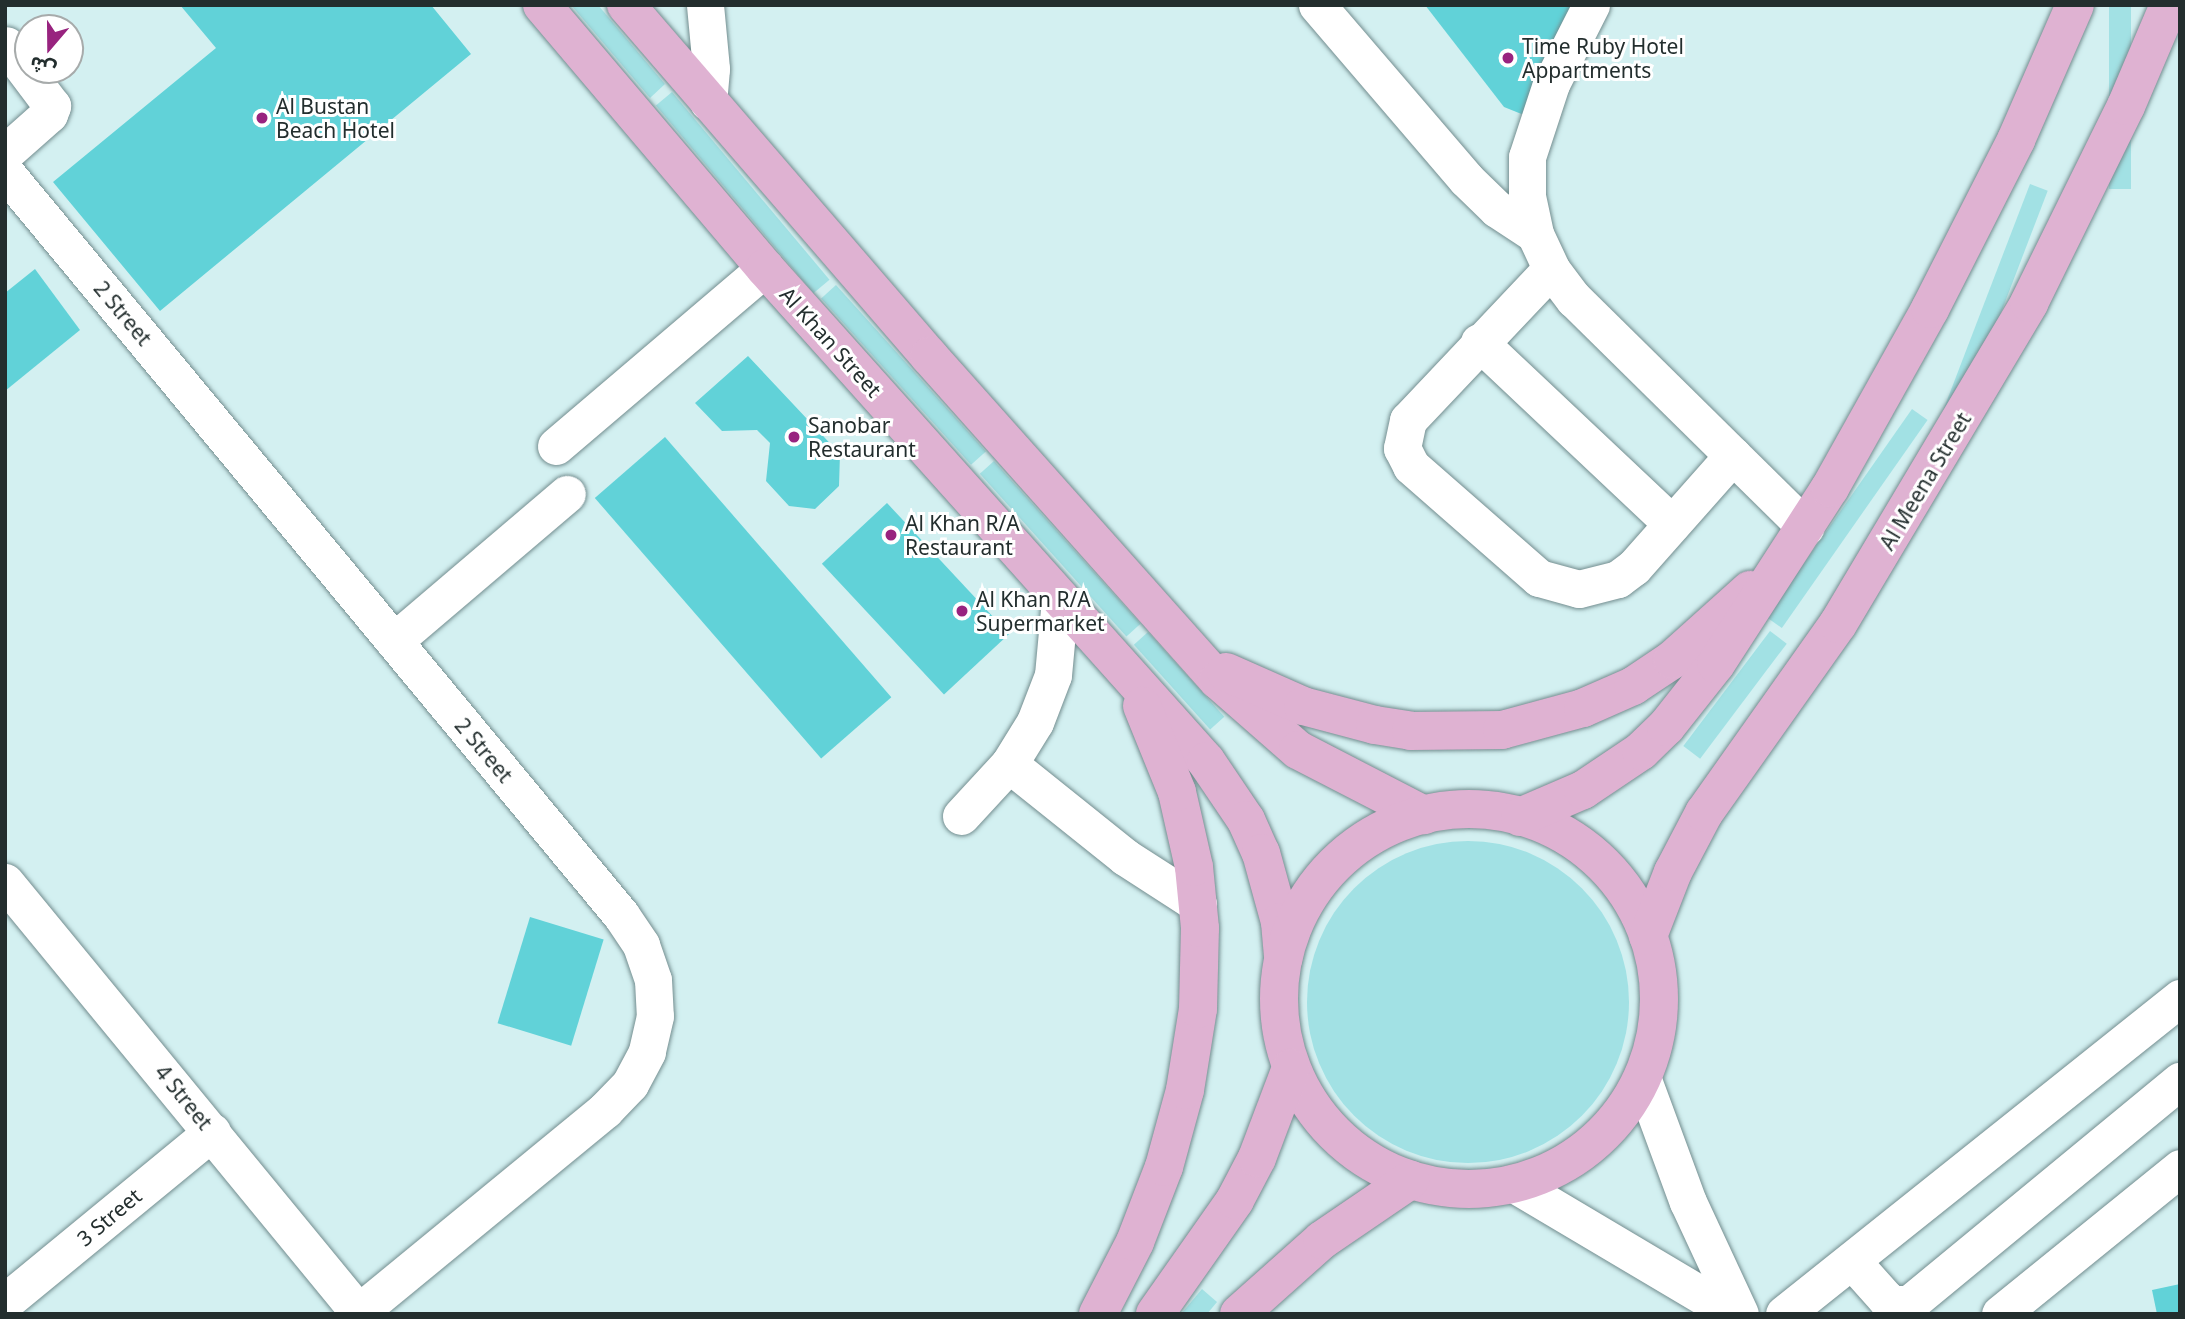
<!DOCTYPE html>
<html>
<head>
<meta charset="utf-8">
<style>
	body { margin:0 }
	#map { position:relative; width:2185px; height:1319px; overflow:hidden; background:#d3f0f1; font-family:"Noto Sans","Noto Sans Arabic",sans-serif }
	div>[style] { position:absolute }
	.green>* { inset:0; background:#a2e1e4; transform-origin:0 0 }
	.round { border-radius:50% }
	.building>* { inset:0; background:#61d2d8; transform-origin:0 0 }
	.roads { filter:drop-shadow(0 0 2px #738d8f) drop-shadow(0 0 2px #738d8f) }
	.minor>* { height:37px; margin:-18.5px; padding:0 18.5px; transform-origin:18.5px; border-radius:18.5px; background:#fff }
	.major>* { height:38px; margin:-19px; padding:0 19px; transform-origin:19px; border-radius:19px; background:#dfb2d2 }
	.major>.ring { margin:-19px; padding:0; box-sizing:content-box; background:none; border:38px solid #dfb2d2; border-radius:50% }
	.dots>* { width:19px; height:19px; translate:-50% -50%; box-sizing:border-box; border:4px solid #fff; border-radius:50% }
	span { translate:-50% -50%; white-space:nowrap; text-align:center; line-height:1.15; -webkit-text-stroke:6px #fff; paint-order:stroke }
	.poi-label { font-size:21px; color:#232e2e }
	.left { translate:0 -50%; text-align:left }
	.street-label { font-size:21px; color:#232e2e }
	.frame { position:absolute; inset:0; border:7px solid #232e2e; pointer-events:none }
	.north { position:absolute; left:14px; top:14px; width:70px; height:70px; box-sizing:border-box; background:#fff; border:2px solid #a7abab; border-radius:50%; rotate:200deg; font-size:19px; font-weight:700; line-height:28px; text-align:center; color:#232e2e }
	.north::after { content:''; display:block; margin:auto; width:24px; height:32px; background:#98237f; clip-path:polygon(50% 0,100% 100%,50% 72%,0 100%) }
</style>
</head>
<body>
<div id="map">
	<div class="green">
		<i style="clip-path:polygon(571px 5px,598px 5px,665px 84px,650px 98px)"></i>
		<i style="left:2109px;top:5px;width:22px;height:184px"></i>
		<i style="left:672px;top:92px;width:245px;height:21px;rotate:50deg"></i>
		<i style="left:2030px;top:184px;width:19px;height:246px;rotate:21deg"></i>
		<i style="left:836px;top:285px;width:224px;height:20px;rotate:48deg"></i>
		<i style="left:1912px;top:409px;width:19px;height:254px;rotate:35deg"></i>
		<i style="left:994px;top:461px;width:219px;height:19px;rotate:48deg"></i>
		<i style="left:1770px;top:631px;width:21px;height:144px;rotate:37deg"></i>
		<i style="left:1148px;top:632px;width:114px;height:19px;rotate:48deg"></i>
		<i class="round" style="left:1307px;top:841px;width:322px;height:322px"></i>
		<i style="clip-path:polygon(1202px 1289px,1217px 1302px,1207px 1314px,1181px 1314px)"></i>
	</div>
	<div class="building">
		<i style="clip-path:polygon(180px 5px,431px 5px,471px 54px,160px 311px,53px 182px,216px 48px)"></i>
		<i style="clip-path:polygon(1425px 5px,1580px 5px,1524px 115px,1504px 107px)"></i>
		<i style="clip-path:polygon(35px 269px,80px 330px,5px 391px,5px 293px)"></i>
		<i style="clip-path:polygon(748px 356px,840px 454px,839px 486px,815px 509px,789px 506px,766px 481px,770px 443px,757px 430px,722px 431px,695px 403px)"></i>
		<i style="left:665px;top:437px;width:345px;height:93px;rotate:49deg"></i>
		<i style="left:887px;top:503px;width:179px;height:89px;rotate:47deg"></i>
		<i style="left:530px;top:917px;width:77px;height:111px;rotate:17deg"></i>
		<i style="clip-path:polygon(2180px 1284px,2180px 1314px,2157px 1314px,2152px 1290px)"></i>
	</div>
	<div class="roads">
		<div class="minor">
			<i style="left:705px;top:5px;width:64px;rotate:84.6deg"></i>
			<i style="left:711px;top:69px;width:33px;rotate:95deg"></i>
			<i style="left:1317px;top:5px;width:229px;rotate:49.4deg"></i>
			<i style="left:1466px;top:179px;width:43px;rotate:44.1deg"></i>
			<i style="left:1497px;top:209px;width:45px;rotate:33.3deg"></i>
			<i style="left:1591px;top:5px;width:89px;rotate:116.9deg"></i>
			<i style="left:1551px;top:84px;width:77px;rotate:108.2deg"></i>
			<i style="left:1527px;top:157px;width:39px;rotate:90deg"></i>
			<i style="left:1527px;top:196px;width:39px;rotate:78deg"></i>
			<i style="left:1535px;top:234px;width:38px;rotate:65deg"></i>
			<i style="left:1551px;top:269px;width:38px;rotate:53deg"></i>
			<i style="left:1574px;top:299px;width:325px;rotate:44.6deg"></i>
			<i style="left:5px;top:153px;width:59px;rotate:-41.6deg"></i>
			<i style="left:49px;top:114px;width:9px;rotate:-69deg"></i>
			<i style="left:52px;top:106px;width:76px;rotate:-127deg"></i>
			<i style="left:5px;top:172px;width:965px;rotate:50.34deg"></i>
			<i style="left:621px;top:915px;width:36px;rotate:56deg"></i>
			<i style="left:641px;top:945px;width:37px;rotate:71deg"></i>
			<i style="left:653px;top:980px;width:36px;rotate:87deg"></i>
			<i style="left:655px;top:1016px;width:37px;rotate:103deg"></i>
			<i style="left:647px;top:1052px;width:36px;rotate:118deg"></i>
			<i style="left:630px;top:1084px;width:36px;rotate:134deg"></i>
			<i style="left:605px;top:1110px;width:318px;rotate:140.6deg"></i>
			<i style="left:1551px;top:269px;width:208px;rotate:133.4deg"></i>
			<i style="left:1408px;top:420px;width:29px;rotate:102deg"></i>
			<i style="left:1402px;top:448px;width:20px;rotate:63deg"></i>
			<i style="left:1411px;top:466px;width:170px;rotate:41.2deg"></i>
			<i style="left:1539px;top:578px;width:41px;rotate:15.4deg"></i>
			<i style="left:1579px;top:589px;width:40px;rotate:-14.4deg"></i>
			<i style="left:1618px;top:579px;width:20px;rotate:-37deg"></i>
			<i style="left:1634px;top:567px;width:149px;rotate:-48.5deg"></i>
			<i style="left:1479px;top:342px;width:265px;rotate:43.3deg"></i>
			<i style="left:556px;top:446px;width:275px;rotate:-40.4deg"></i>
			<i style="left:394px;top:641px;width:227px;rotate:-40.4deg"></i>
			<i style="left:1009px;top:764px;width:149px;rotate:38.7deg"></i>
			<i style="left:1125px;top:857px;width:87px;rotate:32.8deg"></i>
			<i style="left:961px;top:816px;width:71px;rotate:-47.3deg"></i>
			<i style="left:1009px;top:764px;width:49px;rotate:-58.2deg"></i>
			<i style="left:1035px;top:722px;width:50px;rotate:-69deg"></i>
			<i style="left:1053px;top:675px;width:75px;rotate:-84.7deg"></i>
			<i style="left:5px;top:882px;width:559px;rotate:50.59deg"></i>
			<i style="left:1643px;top:1080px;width:130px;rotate:69.8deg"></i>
			<i style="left:1688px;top:1202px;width:123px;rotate:65.1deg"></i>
			<i style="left:1516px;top:1185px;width:252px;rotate:30.7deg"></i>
			<i style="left:1852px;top:1261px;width:51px;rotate:48.2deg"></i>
			<i style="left:1886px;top:1299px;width:9px;rotate:36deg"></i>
			<i style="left:1893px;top:1304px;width:16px"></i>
			<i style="left:1909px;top:1304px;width:351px;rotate:-39.5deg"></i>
			<i style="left:5px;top:1302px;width:268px;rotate:-39.4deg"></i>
			<i style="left:1784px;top:1314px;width:507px;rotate:-38.59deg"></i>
			<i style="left:2000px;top:1314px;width:232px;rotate:-39deg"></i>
		</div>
		<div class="major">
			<i style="left:542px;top:5px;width:345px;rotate:49.7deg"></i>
			<i style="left:765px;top:268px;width:661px;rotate:48.19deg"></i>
			<i style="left:1206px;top:761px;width:71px;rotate:55.9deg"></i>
			<i style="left:1246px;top:820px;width:36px;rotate:66deg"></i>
			<i style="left:1261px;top:853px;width:72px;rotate:74.6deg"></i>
			<i style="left:1280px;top:922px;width:37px;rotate:85deg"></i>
			<i style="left:626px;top:5px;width:464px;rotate:49.2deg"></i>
			<i style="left:929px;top:356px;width:434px;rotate:48.3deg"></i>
			<i style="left:1218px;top:680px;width:106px;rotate:41.2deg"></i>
			<i style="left:1298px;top:750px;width:142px;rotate:27.3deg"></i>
			<i style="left:1226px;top:672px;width:84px;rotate:23.8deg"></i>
			<i style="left:1303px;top:706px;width:74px;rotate:14.8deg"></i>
			<i style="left:1375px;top:725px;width:36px;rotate:9deg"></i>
			<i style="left:1411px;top:731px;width:91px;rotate:-0.6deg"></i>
			<i style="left:1502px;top:730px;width:84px;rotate:-15.2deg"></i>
			<i style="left:1583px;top:708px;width:55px;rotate:-23.7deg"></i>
			<i style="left:1633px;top:686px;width:47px;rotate:-33.7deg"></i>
			<i style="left:1672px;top:660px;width:105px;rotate:-41.9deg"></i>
			<i class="ring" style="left:1279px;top:809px;width:342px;height:342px"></i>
			<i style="left:1520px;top:817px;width:69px;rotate:-23.2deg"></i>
			<i style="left:1583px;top:790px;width:70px;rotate:-33.9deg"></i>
			<i style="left:1641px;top:751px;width:35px;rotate:-44deg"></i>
			<i style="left:1666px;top:727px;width:80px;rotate:-51.6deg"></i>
			<i style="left:1716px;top:664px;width:210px;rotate:-57.1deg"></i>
			<i style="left:1830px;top:488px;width:205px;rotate:-60.8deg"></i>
			<i style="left:1930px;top:309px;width:190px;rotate:-63deg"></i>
			<i style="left:2016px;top:140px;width:147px;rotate:-66.4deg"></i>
			<i style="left:1648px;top:936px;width:69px;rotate:-68.7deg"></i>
			<i style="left:1673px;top:872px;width:67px;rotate:-62.3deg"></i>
			<i style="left:1704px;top:813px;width:232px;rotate:-54.7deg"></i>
			<i style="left:1838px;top:624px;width:374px;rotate:-59.2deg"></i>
			<i style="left:2029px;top:303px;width:220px;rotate:-63.8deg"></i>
			<i style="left:2126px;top:106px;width:110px;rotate:-66.9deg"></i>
			<i style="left:1098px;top:1314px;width:81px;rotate:-62.8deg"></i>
			<i style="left:1135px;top:1242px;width:80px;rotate:-68.9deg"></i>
			<i style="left:1164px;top:1167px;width:80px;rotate:-74.7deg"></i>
			<i style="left:1185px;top:1090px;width:82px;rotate:-80.9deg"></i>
			<i style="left:1198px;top:1009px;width:81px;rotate:-88.6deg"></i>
			<i style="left:1200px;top:928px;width:61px;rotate:-95.6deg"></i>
			<i style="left:1194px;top:867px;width:77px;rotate:-102.8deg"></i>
			<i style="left:1177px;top:792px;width:93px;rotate:-112.1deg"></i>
			<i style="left:1155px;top:1314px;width:139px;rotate:-54.9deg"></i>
			<i style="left:1235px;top:1200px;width:47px;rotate:-62.4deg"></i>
			<i style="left:1257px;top:1158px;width:96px;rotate:-69.3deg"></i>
			<i style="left:1239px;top:1314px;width:111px;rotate:-41.7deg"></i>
			<i style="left:1322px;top:1240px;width:107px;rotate:-34.3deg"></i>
		</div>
	</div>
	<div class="dots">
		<i style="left:1508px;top:58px;background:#98237f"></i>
		<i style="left:262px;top:118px;background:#98237f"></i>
		<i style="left:794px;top:437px;background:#98237f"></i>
		<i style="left:891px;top:535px;background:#98237f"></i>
		<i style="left:962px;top:611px;background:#98237f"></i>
	</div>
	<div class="poi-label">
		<span class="left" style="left:1522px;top:58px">Time Ruby Hotel<br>Appartments</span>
		<span class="left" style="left:276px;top:118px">Al Bustan<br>Beach Hotel</span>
		<span class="left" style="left:808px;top:437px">Sanobar<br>Restaurant</span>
		<span class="left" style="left:905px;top:535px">Al Khan R/A<br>Restaurant</span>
		<span class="left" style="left:976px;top:611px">Al Khan R/A<br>Supermarket</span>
	</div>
	<div class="street-label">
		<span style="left:123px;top:313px;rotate:50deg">2 Street</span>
		<span style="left:831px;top:342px;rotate:48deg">Al Khan Street</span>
		<span style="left:1925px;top:481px;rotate:-59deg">Al Meena Street</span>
		<span style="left:484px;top:750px;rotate:50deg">2 Street</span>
		<span style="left:184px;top:1097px;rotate:51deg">4 Street</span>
		<span style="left:109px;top:1217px;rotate:-40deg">3 Street</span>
	</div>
	<div class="frame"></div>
	<div class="north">ش</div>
</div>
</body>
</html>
